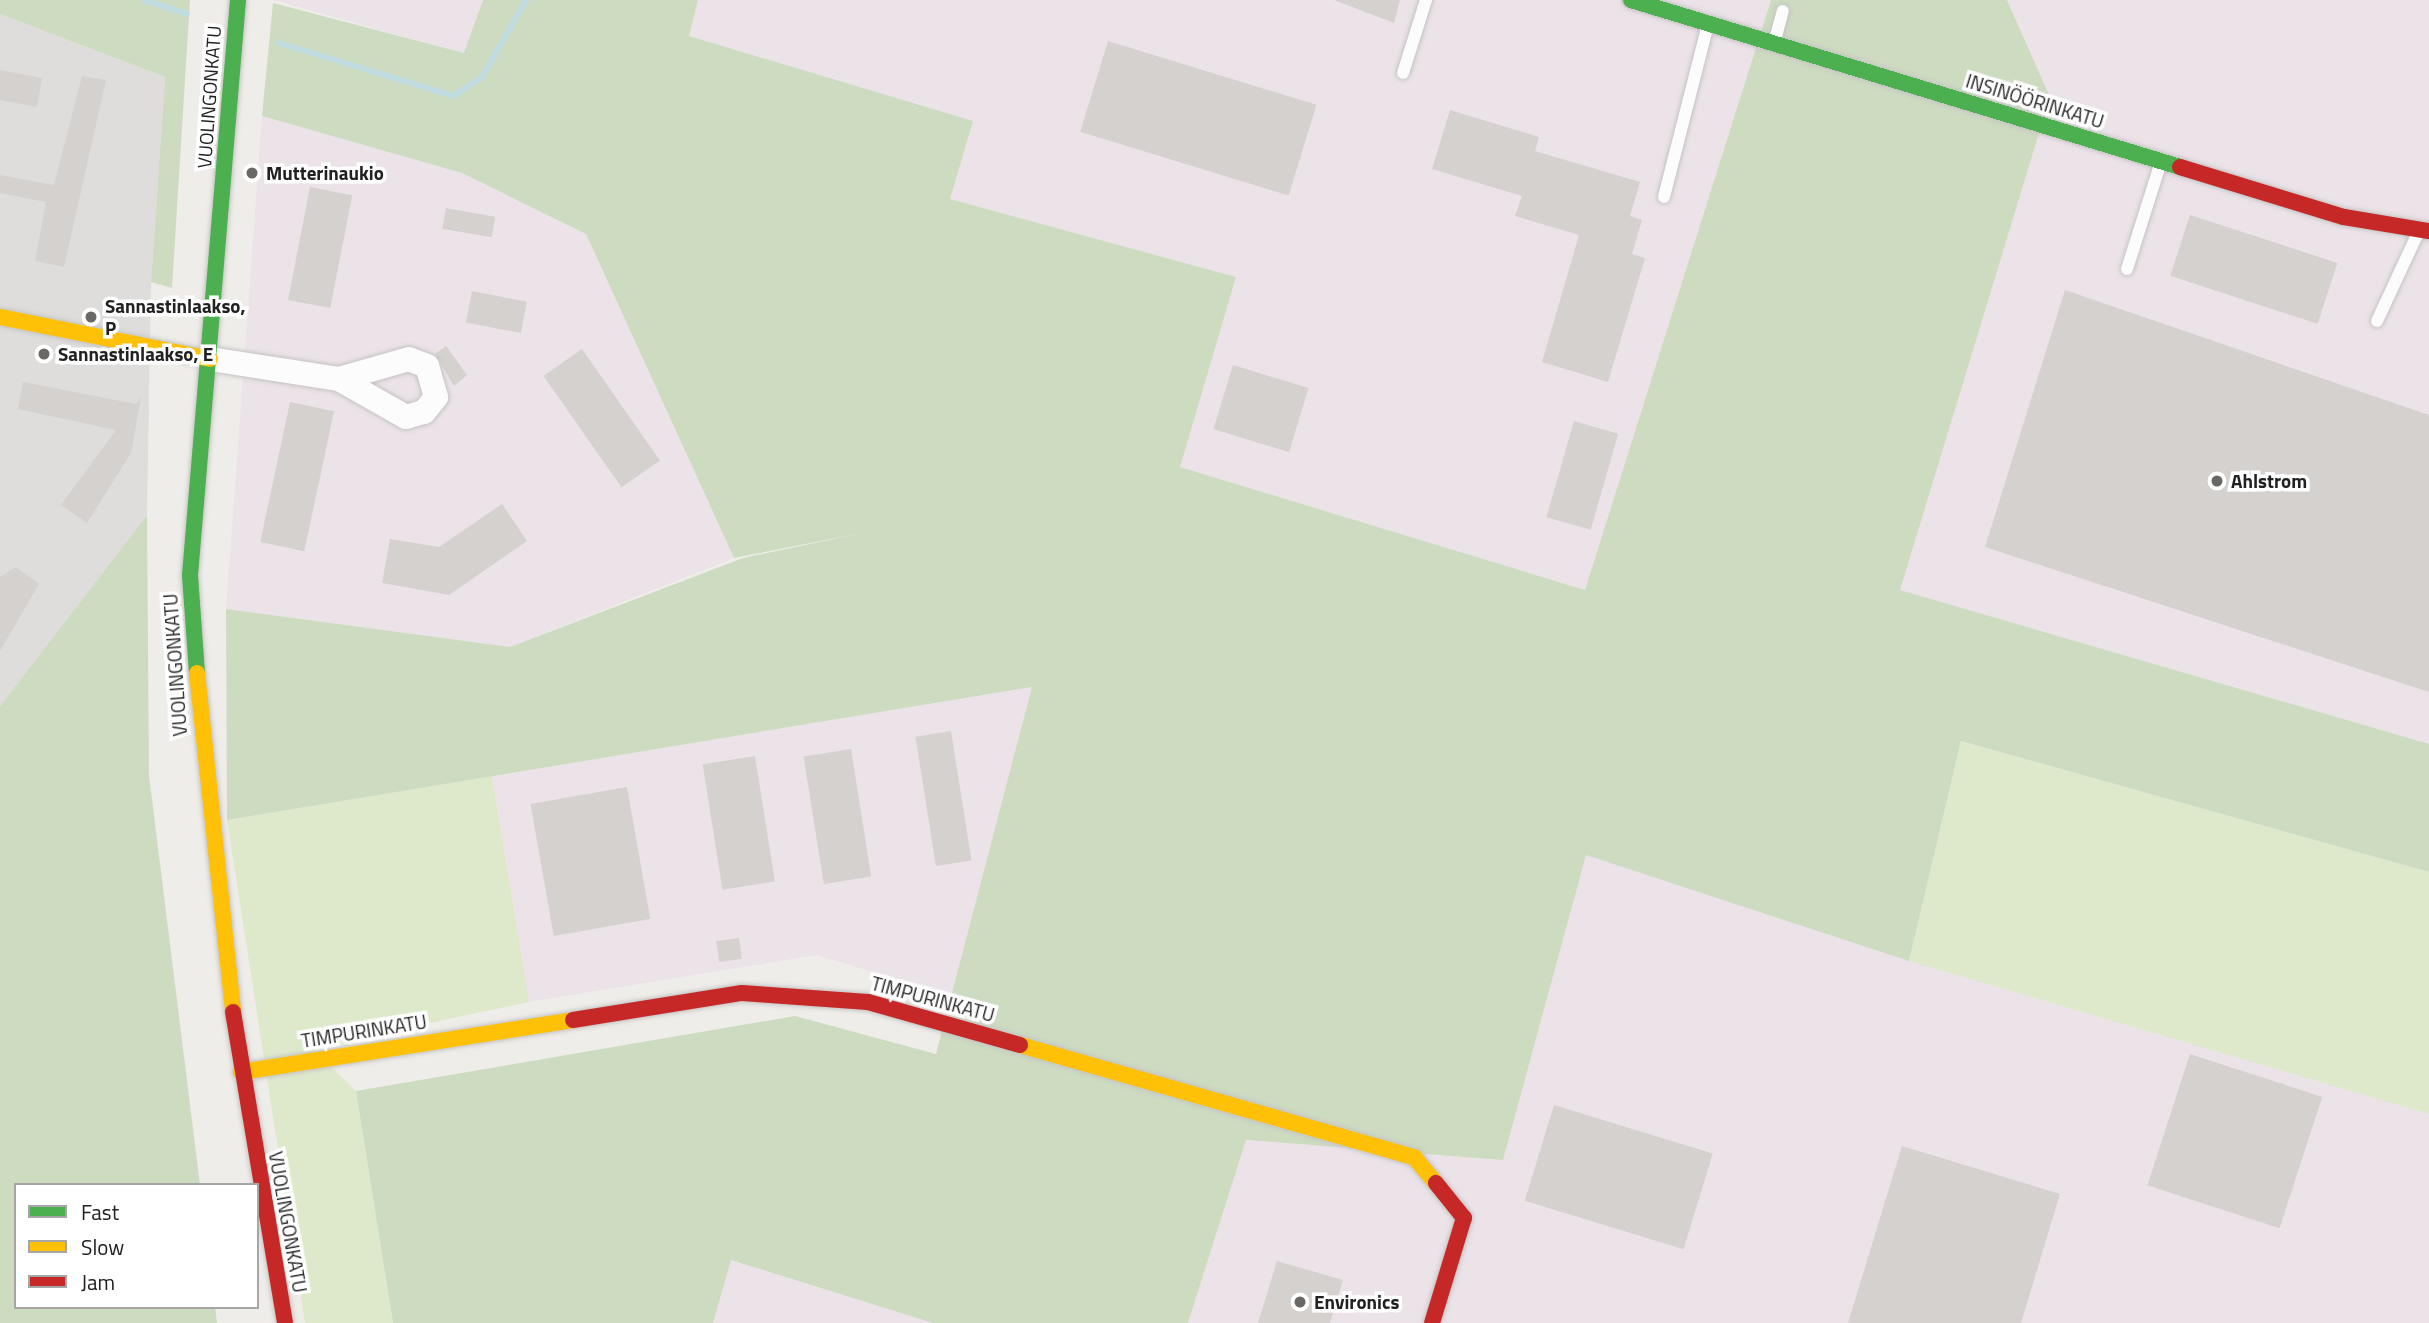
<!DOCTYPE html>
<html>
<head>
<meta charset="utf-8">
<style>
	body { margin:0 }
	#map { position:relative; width:2429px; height:1323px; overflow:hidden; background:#efedea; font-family:"Titillium Web",sans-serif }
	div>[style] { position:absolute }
	.residential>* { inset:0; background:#dedddb }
	.industrial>* { inset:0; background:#ece3e9 }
	.grass>* { inset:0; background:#dee9cc }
	.forest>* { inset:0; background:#cddbc1 }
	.stream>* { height:6px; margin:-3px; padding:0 3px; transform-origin:3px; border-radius:3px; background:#c0dce0 }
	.building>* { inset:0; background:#d4d1cf; transform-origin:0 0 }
	.roads { filter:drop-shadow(0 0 2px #c5c4c2) drop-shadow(0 0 2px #c5c4c2) }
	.lane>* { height:12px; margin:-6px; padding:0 6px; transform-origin:6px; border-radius:6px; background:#fdfcfc }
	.street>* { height:24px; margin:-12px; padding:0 12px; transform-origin:12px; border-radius:12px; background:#fdfcfc }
	.fast>* { height:16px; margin:-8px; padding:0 8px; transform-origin:8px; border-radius:8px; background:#4caf50 }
	.slow>* { height:16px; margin:-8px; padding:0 8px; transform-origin:8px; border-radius:8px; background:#ffc107 }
	.jam>* { height:16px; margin:-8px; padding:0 8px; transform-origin:8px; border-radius:8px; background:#c62828 }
	.dots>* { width:19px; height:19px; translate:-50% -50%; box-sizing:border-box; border:4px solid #fff; border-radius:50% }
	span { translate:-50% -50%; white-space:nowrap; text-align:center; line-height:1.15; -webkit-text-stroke:7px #fff; paint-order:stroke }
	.street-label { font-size:19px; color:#212121 }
	.poi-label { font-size:19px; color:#212121; font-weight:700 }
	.left { translate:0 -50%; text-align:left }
	.legend { position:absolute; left:14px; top:1183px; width:245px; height:126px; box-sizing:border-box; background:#fff; border:2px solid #a6a6a6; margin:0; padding:9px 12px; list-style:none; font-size:21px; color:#212121 }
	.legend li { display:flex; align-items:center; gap:14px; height:35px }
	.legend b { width:35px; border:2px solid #a6a6a6 }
</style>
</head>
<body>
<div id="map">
	<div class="residential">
		<i style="clip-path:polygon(0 14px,165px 77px,151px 282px,147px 515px,0 706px)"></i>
	</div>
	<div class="industrial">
		<i style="clip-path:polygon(273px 0,483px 0,465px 54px)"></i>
		<i style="clip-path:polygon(698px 0,1771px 0,1585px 590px,1179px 467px,1236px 277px,949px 199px,972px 121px,689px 36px)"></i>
		<i style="clip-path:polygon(2007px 0,2429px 0,2429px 744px,1899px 590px,2050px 97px)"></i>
		<i style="clip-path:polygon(262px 116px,462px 173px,586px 234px,734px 558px,510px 647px,226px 609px)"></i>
		<i style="clip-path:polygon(1033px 687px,951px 996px,817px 955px,529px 1002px,492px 776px)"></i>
		<i style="clip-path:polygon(1586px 854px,1909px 961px,2429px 1114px,2429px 1323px,1188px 1323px,1246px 1140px,1503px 1159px)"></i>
		<i style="clip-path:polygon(730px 1260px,933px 1323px,713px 1323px)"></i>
	</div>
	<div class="grass">
		<i style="clip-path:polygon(1961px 741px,2429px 872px,2429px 1114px,1909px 961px)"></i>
		<i style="clip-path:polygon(492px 776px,529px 1002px,312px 1048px,356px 1091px,393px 1323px,305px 1323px,227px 820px)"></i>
	</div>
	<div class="forest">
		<i style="clip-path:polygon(0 0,190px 0,172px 288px,151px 282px,165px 77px,0 14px)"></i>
		<i style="clip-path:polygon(483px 0,698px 0,689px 36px,973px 121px,950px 199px,1236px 277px,1180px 467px,1585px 590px,1771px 0,2007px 0,2050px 97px,1900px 590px,2429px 744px,2429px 872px,1961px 741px,1909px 961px,1586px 855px,1503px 1160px,1246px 1140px,1188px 1323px,933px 1323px,731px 1260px,713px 1323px,393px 1323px,356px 1091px,795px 1016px,936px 1054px,1032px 687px,227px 820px,226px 609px,510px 647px,743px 558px,867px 532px,734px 558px,586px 234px,462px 173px,262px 116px,273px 3px,464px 53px)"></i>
		<i style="clip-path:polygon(147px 515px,149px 775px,200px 1185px,16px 1185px,16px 1307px,215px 1307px,217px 1323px,0 1323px,0 706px)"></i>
	</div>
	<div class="stream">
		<i style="left:144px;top:0;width:45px;rotate:18deg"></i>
		<i style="left:279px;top:43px;width:182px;rotate:16.9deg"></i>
		<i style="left:453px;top:96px;width:35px;rotate:-33deg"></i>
		<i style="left:482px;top:77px;width:89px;rotate:-60.3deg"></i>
	</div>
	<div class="building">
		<i style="clip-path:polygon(1334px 0,1400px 0,1394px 23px)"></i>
		<i style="left:1108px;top:41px;width:218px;height:95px;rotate:17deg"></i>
		<i style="clip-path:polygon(0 70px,42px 78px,37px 107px,0 100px)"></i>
		<i style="clip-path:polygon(82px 76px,106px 80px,64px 267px,35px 261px,46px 202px,0 193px,0 175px,54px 185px)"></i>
		<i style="clip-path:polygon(1450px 110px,1539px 137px,1535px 151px,1640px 182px,1630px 216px,1642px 220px,1632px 254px,1645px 258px,1608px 382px,1542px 362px,1579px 235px,1515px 216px,1522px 196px,1432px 169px)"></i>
		<i style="left:310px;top:187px;width:43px;height:115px;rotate:11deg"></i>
		<i style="left:446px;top:208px;width:50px;height:21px;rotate:10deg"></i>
		<i style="left:2190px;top:215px;width:155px;height:64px;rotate:18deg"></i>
		<i style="clip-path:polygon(2065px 290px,2429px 415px,2429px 692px,1985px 547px)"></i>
		<i style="left:472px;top:291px;width:56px;height:32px;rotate:11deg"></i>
		<i style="clip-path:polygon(446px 346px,467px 375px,454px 386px,435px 354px)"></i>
		<i style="left:582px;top:349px;width:136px;height:47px;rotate:55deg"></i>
		<i style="left:1233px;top:365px;width:79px;height:67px;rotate:17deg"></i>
		<i style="clip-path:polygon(23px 382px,136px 404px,141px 397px,131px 453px,87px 523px,61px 505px,116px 430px,18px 409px)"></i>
		<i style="left:290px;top:402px;width:45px;height:143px;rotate:12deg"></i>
		<i style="left:1574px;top:421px;width:46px;height:100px;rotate:16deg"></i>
		<i style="clip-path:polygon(502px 504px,527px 541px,449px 595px,382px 583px,390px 539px,439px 547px)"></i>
		<i style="clip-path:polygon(16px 567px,39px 584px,0 651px,0 577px)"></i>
		<i style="left:951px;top:731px;width:131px;height:36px;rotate:81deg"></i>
		<i style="left:851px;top:749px;width:129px;height:48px;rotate:81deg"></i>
		<i style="left:755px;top:756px;width:127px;height:53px;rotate:81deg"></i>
		<i style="left:627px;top:787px;width:134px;height:98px;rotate:80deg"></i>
		<i style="left:739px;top:938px;width:21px;height:23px;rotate:82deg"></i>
		<i style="left:2190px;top:1054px;width:139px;height:138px;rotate:18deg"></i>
		<i style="left:1554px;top:1105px;width:166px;height:100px;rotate:17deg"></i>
		<i style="clip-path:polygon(1902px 1146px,2060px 1194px,2021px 1323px,1848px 1323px)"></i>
		<i style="clip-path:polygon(1277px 1261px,1343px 1280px,1330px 1323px,1258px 1323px)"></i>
	</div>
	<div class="roads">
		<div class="lane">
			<i style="left:1775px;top:40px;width:30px;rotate:-75deg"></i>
			<i style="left:1403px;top:73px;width:77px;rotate:-72.5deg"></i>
			<i style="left:1664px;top:197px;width:179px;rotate:-75.7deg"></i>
			<i style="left:2127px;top:269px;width:109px;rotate:-72.4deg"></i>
			<i style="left:2377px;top:321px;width:99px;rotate:-65deg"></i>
		</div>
		<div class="street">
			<i style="left:210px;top:359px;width:131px;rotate:8.8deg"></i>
			<i style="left:339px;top:379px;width:77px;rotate:29.6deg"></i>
			<i style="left:406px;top:417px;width:19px;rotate:-16deg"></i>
			<i style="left:424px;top:412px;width:19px;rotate:-51deg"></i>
			<i style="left:436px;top:397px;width:32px;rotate:-106deg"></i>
			<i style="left:427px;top:366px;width:19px;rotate:-159deg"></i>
			<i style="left:409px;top:359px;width:73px;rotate:164.1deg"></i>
		</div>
		<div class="fast">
			<i style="left:1631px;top:0;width:574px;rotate:16.92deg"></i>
			<i style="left:197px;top:673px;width:98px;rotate:-94.1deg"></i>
			<i style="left:190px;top:575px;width:577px;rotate:-85.23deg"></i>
		</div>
		<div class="slow">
			<i style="left:0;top:317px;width:214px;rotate:11.3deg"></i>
			<i style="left:197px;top:673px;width:341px;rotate:83.9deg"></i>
			<i style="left:1020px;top:1045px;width:410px;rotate:15.9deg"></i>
			<i style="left:1414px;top:1157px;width:34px;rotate:50deg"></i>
			<i style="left:241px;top:1072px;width:336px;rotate:-8.9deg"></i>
		</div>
		<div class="jam">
			<i style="left:2180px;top:167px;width:171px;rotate:17deg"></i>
			<i style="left:2344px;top:217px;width:86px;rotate:9.4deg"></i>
			<i style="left:233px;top:1012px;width:315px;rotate:80.5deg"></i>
			<i style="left:573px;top:1020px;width:171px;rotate:-9.1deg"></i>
			<i style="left:742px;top:993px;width:126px;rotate:4.1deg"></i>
			<i style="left:868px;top:1002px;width:158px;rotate:15.8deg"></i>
			<i style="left:1432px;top:1323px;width:110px;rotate:-73.1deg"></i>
			<i style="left:1464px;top:1218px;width:45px;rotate:-128.7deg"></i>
		</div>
	</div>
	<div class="dots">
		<i style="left:252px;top:173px;background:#696867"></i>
		<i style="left:91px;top:317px;background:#696867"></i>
		<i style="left:44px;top:354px;background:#696867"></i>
		<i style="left:2217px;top:481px;background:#696867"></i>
		<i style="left:1300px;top:1302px;background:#696867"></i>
	</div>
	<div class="street-label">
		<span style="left:209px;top:97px;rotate:-86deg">VUOLINGONKATU</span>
		<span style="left:2035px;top:101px;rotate:17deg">INSINÖÖRINKATU</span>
		<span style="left:175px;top:665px;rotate:-94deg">VUOLINGONKATU</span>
		<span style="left:933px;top:999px;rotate:15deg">TIMPURINKATU</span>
		<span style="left:364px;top:1031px;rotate:-9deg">TIMPURINKATU</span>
		<span style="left:288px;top:1222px;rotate:80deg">VUOLINGONKATU</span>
	</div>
	<div class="poi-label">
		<span class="left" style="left:266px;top:173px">Mutterinaukio</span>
		<span class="left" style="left:105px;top:317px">Sannastinlaakso,<br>P</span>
		<span class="left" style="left:58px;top:354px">Sannastinlaakso, E</span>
		<span class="left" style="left:2231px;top:481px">Ahlstrom</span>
		<span class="left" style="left:1314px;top:1302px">Environics</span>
	</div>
	<ul class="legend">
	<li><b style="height:9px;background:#4caf50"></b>Fast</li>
	<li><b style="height:9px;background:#ffc107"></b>Slow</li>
	<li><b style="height:9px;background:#c62828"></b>Jam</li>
	</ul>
</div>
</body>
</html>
